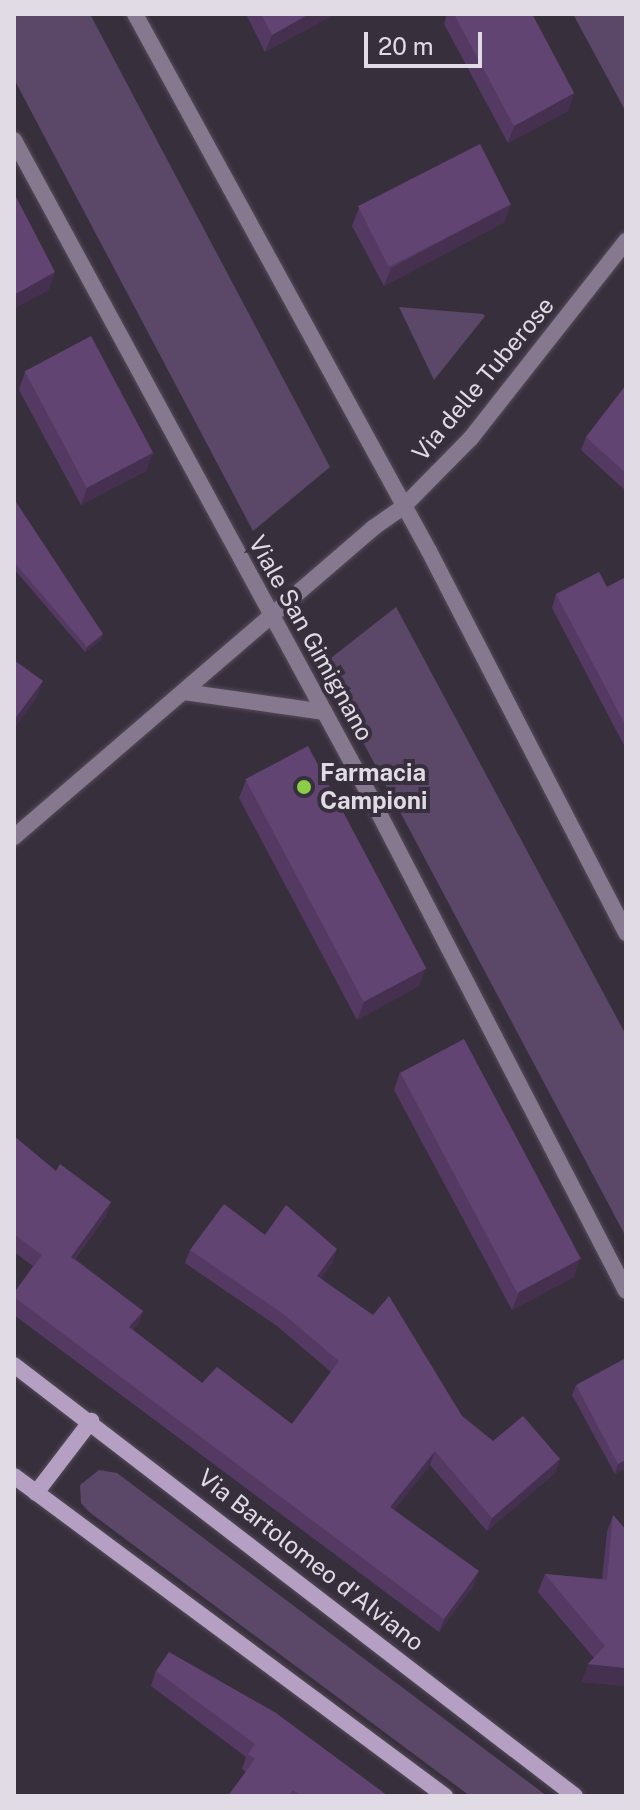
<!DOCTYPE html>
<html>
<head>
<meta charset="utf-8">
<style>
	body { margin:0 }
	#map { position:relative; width:640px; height:1810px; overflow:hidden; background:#382f3d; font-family:"Public Sans",sans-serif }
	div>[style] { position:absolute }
	.green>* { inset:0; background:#5b4767 }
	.roads { filter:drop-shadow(0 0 2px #534b58) drop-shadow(0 0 2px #534b58) }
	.minor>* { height:16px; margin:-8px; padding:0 8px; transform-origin:8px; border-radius:8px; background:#86798f }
	.secondary>* { height:16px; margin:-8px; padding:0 8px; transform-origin:8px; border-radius:8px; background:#b59fc3 }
	.wall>* { inset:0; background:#543a63 }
	.shaded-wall>* { inset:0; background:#453050 }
	.building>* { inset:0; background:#624473; transform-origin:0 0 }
	.dots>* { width:22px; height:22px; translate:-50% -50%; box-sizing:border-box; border:4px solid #382f3d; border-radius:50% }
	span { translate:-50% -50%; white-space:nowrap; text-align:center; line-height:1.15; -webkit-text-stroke:8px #382f3d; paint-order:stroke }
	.street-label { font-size:24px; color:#e0dbe4 }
	.poi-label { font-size:24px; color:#e0dbe4; font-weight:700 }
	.left { translate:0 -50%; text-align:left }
	.frame { position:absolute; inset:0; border:16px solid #e0dbe4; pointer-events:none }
	.scale { position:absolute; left:364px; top:32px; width:118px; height:36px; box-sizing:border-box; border:4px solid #e0dbe4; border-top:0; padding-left:10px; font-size:24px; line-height:28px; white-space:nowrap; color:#e0dbe4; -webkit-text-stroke:6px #382f3d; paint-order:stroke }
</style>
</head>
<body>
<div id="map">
	<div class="green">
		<i style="clip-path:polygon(14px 14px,90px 14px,330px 467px,253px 531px,14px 79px)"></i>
		<i style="clip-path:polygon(573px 14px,626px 14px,626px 112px)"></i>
		<i style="clip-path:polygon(399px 307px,483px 314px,485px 316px,434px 380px)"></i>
		<i style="clip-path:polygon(396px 607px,626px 1035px,626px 1237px,322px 665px)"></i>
		<i style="clip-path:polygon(99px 1470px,117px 1473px,547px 1796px,470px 1796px,89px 1512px,81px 1503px,80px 1485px)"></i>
	</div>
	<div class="roads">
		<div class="minor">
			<i style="left:135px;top:14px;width:612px;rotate:61.3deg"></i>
			<i style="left:429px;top:551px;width:430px;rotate:62.7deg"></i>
			<i style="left:14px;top:140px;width:746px;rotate:61.51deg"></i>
			<i style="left:370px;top:796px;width:557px;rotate:62.65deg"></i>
			<i style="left:184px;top:692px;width:142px;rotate:8.1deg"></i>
			<i style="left:14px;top:837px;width:474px;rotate:-40.7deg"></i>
			<i style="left:373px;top:528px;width:37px;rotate:-35deg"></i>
			<i style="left:403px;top:507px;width:97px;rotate:-45.4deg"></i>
			<i style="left:471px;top:438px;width:251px;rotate:-51.8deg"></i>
		</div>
		<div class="secondary">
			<i style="left:14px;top:1365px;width:707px;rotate:37.53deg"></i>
			<i style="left:14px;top:1476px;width:537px;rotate:36.59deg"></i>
			<i style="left:36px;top:1493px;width:91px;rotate:-52.6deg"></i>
		</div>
	</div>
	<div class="wall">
		<i style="clip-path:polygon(246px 14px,335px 14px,265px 52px)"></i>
		<i style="clip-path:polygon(447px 14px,532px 14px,574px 93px,568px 111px,508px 143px,444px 24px)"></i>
		<i style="clip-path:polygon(359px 208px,505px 222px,384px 286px,352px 226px)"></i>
		<i style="clip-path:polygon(25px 372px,153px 453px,146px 471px,81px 505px,19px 390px)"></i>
		<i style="clip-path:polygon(626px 385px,626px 491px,581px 450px,586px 437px)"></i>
		<i style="clip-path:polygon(14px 499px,101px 640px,85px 652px,14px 569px)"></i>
		<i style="clip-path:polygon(626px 577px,626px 749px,552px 608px,556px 594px,607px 587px)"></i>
		<i style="clip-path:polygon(246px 780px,425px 969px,419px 986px,357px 1020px,239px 798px)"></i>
		<i style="clip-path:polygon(400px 1072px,574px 1277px,512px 1310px,394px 1090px)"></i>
		<i style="clip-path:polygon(14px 1136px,106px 1216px,75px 1259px,143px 1311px,138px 1324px,133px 1330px,202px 1383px,292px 1424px,331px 1372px,277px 1326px,185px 1263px,190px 1250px,265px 1235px,332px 1263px,321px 1278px,462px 1416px,493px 1441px,560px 1459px,555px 1473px,487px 1531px,430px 1465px,394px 1510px,474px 1585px,439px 1632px,14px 1315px,14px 1293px,33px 1266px,14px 1252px)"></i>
		<i style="clip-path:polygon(576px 1385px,626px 1468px,615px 1474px,572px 1395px)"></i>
		<i style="clip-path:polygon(613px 1515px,626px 1530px,626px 1686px,582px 1682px,588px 1664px,594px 1658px,538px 1592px,545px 1574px,602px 1579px,607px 1532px)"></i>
		<i style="clip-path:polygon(156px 1671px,388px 1796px,228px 1796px,246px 1772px,242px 1769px,246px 1757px,151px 1686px)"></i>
	</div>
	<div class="shaded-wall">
		<i style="clip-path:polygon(309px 14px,335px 14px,265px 52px,272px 35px)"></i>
		<i style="clip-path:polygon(574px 93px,568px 111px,508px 143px,514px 126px)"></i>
		<i style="clip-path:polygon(511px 204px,505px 222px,384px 286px,391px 268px)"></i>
		<i style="clip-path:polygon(55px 272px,49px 290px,14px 309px,14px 295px)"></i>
		<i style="clip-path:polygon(153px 453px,146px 471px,81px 505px,87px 488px)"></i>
		<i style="clip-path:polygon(103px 634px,101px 640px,85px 652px,87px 647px)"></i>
		<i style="clip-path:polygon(43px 681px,36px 699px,14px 729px,14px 720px)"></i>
		<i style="clip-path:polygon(425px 969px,419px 986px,357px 1020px,364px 1002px)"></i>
		<i style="clip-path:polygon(111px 1202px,106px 1216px,66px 1270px,71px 1257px)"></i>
		<i style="clip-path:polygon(337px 1249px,332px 1263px,312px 1290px,317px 1276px)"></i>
		<i style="clip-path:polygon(580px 1259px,574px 1277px,512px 1310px,519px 1292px)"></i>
		<i style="clip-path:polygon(143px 1311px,138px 1324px,124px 1341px,129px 1327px)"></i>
		<i style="clip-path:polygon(435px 1451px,430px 1465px,385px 1521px,390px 1507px)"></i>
		<i style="clip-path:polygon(560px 1459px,555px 1473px,487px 1531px,492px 1518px)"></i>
		<i style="clip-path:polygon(626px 1460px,626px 1468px,615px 1474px,618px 1464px)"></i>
		<i style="clip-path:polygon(479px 1571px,474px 1585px,439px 1632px,444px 1619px)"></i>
		<i style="clip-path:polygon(588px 1664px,626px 1668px,626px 1686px,582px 1682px)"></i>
	</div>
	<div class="building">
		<i style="clip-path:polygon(261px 14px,309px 14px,272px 35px)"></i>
		<i style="clip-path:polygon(454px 14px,532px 14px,574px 93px,514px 126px)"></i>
		<i style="left:480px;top:144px;width:68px;height:137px;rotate:63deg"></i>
		<i style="clip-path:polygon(14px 193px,55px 272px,14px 295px)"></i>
		<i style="left:91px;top:336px;width:132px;height:75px;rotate:62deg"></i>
		<i style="clip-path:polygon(626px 385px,626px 473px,586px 437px)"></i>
		<i style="clip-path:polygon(14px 499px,103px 634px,87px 647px,14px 562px)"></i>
		<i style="clip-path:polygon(599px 572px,607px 587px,626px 577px,626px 726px,556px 594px)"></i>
		<i style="clip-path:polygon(14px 660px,43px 681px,14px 720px)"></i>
		<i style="left:308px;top:746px;width:252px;height:71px;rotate:62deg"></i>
		<i style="left:464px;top:1039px;width:249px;height:72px;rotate:62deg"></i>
		<i style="clip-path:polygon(14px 1136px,56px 1171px,60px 1164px,111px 1202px,71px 1257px,143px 1311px,129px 1327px,202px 1383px,217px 1367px,292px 1424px,339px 1361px,282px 1313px,190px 1250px,224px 1204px,265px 1235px,286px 1205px,337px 1249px,317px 1276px,373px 1315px,389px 1296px,462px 1416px,493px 1441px,523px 1416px,560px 1459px,492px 1518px,435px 1451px,390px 1507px,479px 1571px,444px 1619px,14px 1297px,14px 1293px,42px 1255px,14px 1234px)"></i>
		<i style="clip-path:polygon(626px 1358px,626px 1460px,618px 1464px,576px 1385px)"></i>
		<i style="clip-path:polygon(613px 1515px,626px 1530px,626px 1668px,588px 1664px,605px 1646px,545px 1574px,607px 1580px)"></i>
		<i style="clip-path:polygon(169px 1652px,276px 1713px,388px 1796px,302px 1796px,293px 1790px,288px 1796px,228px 1796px,255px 1759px,248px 1754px,255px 1744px,156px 1671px)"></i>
	</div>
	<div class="dots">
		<i style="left:304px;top:787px;background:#89ce48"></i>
	</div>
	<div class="street-label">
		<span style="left:483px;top:379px;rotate:-50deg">Via delle Tuberose</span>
		<span style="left:311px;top:638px;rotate:61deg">Viale San Gimignano</span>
		<span style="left:311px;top:1560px;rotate:38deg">Via Bartolomeo d'Alviano</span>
	</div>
	<div class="poi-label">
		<span class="left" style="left:320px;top:787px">Farmacia<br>Campioni</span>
	</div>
	<div class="frame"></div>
	<div class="scale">20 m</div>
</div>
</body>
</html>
